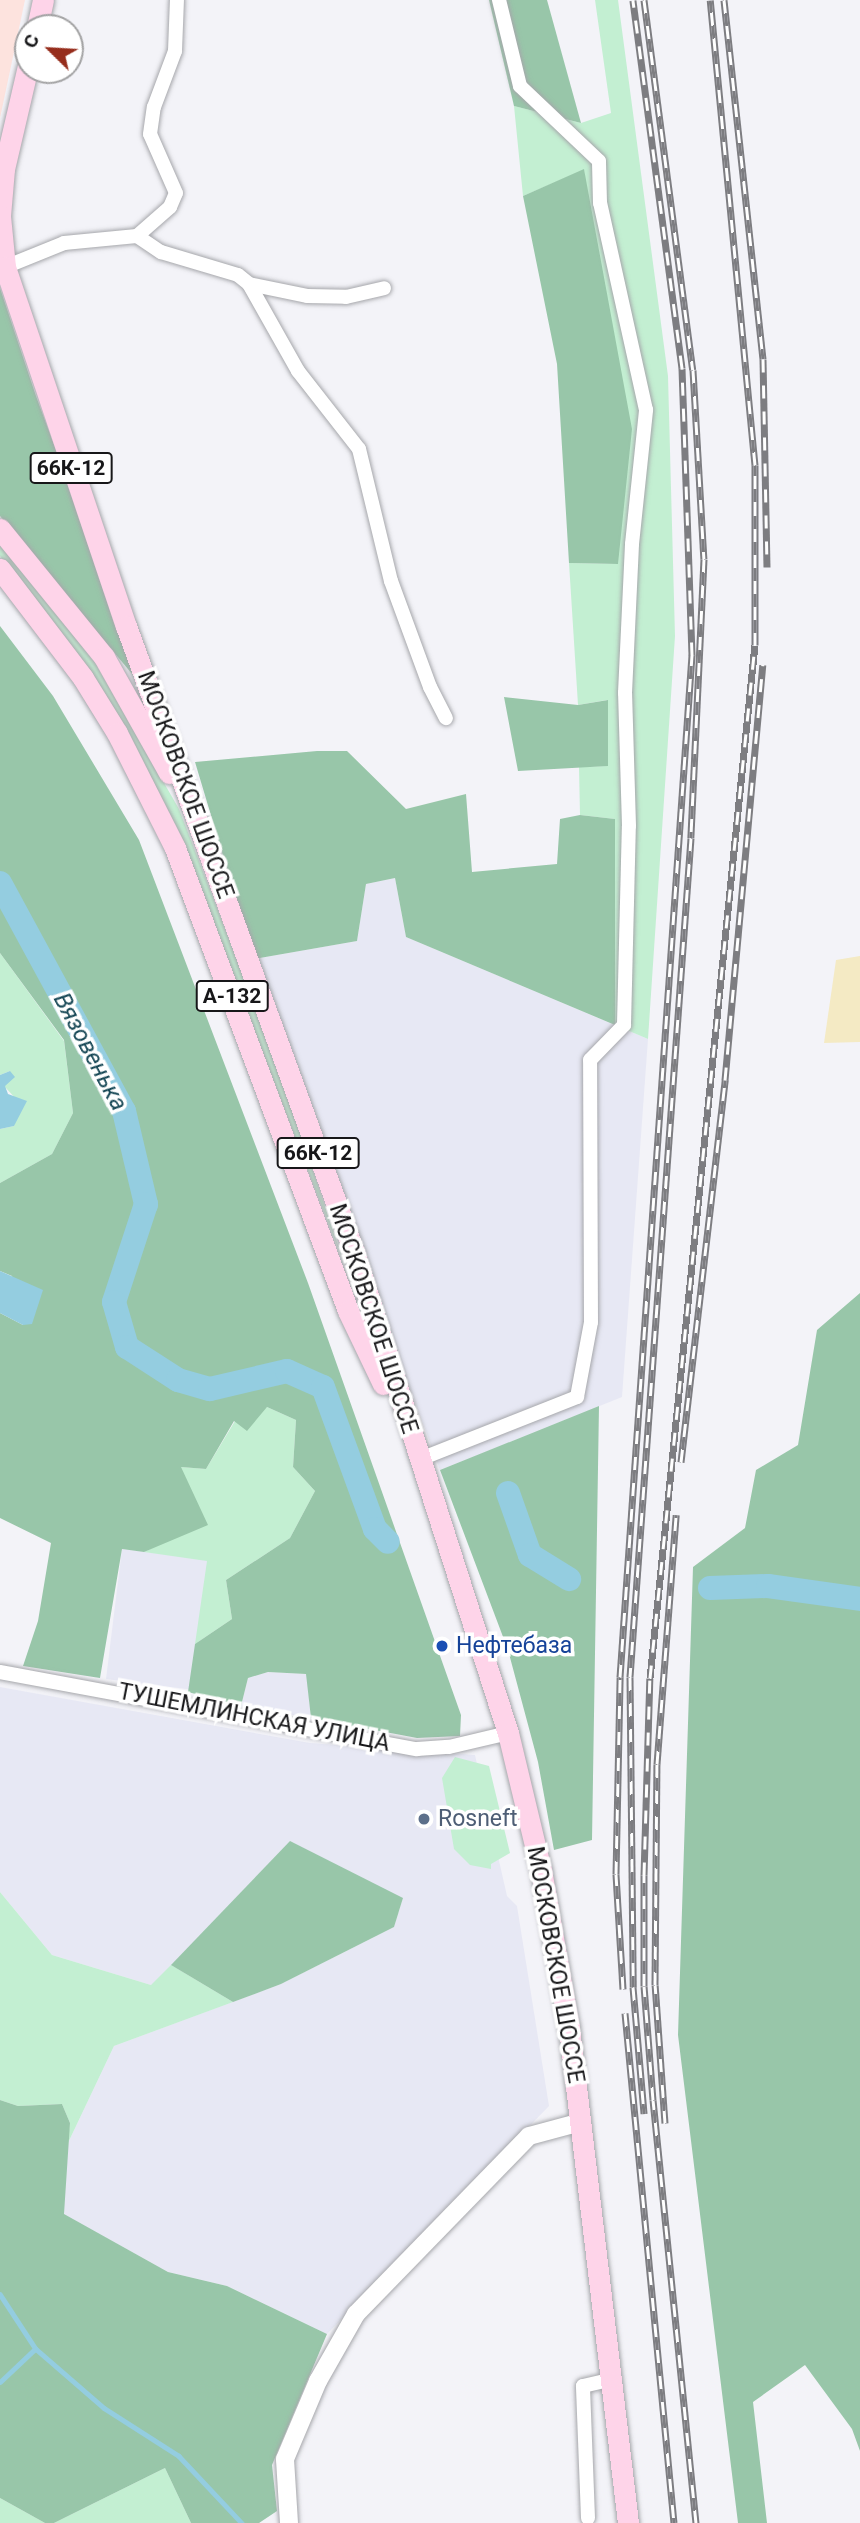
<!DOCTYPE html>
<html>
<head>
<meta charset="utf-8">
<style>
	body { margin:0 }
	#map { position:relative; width:860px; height:2523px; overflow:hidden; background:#f3f3f8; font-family:Roboto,sans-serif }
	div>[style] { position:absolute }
	.built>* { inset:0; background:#e7e8f4; transform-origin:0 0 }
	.medical>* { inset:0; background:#fde3de }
	.green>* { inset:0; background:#c3efd2 }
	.forest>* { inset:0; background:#98c6a9 }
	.sand>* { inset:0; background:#f4eac4 }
	.water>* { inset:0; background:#94cde0 }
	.stream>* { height:4.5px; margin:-2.25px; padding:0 2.25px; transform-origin:2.25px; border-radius:2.25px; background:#94cde0 }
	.river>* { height:24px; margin:-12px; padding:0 12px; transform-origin:12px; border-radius:12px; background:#94cde0 }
	.roads { filter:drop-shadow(0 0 2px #a6a7ab) drop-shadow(0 0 2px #a6a7ab) }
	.minor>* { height:14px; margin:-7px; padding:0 7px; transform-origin:7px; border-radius:7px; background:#fff }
	.tertiary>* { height:18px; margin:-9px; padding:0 9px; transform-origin:9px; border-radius:9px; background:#fff }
	.primary>* { height:21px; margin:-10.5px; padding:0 10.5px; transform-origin:10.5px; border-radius:10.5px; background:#fed4e9 }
	.rail>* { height:7px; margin-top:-3.5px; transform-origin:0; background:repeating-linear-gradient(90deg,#fff 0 13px,#7d7d81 0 26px); box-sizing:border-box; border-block:2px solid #7d7d81 }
	.dots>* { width:19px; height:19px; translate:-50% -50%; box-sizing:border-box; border:4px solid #fff; border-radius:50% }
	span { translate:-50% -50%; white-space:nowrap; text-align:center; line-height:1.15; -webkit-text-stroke:7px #fff; paint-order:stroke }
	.shield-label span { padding:2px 5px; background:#fff; border:2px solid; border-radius:5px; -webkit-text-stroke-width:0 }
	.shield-label { font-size:21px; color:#171719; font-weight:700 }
	.street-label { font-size:23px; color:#171719 }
	.transit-label { font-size:23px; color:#164399 }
	.left { translate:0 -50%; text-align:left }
	.service-label { font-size:23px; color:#4e5e75 }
	.water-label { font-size:24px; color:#164755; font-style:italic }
	.north { position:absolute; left:14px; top:14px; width:70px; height:70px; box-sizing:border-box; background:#fff; border:2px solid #a2a2a3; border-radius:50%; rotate:294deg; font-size:19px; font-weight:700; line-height:28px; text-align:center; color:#171719 }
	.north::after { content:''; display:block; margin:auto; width:24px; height:32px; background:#962d1c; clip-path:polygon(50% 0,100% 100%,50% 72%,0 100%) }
</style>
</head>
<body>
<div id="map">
	<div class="built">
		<i style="clip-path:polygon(395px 878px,406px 937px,648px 1039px,622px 1397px,440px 1470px,254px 959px,357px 941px,366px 884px)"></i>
		<i style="left:122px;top:1549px;width:87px;height:131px;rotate:7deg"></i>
		<i style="clip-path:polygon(268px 1672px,307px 1674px,311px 1718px,241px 1706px,248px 1678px)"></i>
		<i style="clip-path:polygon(0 1687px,310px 1743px,475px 1755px,507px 1896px,517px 1906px,549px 2106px,327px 2334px,227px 2286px,168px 2272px,63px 2214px,67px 2145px,114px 2046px,281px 1984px,394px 1927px,403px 1898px,151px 1985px,52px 1955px,0 1892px)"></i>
	</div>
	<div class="medical">
		<i style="clip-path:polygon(0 0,25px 0,0 118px)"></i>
	</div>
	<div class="green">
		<i style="clip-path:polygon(595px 0,618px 0,668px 376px,675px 636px,648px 1039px,615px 1025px,615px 819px,580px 815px,579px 767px,607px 766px,607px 700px,578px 705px,569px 563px,618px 564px,584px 170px,523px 196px,514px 106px,581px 123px,611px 113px)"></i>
		<i style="clip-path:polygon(0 541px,95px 663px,179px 809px,276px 1062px,345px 1266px,174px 823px,118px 716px,91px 672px,0 556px)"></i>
		<i style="clip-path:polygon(0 953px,64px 1041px,73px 1113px,52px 1154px,0 1183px,0 1129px,14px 1126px,18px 1101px,4px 1086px,10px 1071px,0 1075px)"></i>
		<i style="clip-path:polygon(267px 1407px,296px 1420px,293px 1467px,315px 1491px,290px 1538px,226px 1580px,232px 1619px,195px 1644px,207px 1561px,144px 1552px,171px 1538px,181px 1467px,206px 1469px,235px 1421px)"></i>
		<i style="clip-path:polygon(455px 1757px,489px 1766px,510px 1853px,491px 1864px,491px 1869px,470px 1865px,454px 1849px,442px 1778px)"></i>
		<i style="clip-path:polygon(0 1892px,52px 1955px,151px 1985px,171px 1965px,233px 2002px,114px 2046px,67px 2145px,70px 2123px,62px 2104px,18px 2106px,0 2100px)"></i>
		<i style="clip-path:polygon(165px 2468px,191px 2523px,54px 2523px)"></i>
		<i style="clip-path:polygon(0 2498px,45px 2523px,0 2523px)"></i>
	</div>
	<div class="forest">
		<i style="clip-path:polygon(489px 0,547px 0,581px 123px,514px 106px)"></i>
		<i style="clip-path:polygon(584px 169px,632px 429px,618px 564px,569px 563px,557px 364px,523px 196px)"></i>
		<i style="clip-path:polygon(0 288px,36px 396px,143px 687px,0 516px)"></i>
		<i style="clip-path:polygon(0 626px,53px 696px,139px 840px,308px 1283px,461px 1715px,460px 1736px,417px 1738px,311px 1718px,306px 1674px,268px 1672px,248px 1678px,241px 1706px,188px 1692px,195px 1644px,232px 1619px,226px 1580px,290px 1538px,315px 1491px,293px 1467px,296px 1420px,267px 1407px,247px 1431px,234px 1421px,206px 1469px,181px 1467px,208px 1525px,144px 1552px,122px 1549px,100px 1678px,23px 1666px,38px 1621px,51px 1543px,0 1518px,0 1313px,23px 1325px,12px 1276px,0 1271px,0 1183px,52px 1154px,73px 1113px,64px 1040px,0 953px)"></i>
		<i style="clip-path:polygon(504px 697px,578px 705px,608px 700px,608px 766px,518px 771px)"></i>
		<i style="clip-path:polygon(317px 751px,347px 751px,406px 809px,466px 794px,472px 872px,557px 864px,560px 819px,580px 815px,615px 819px,615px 1025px,406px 937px,395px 878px,366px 884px,357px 941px,254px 959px,195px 762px)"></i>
		<i style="clip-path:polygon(860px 1293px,860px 2451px,852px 2429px,805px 2365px,753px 2402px,767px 2523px,738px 2523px,678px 2035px,693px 1567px,745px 1528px,756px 1470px,798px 1445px,817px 1330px)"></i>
		<i style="clip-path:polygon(599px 1406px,592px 1840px,554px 1850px,538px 1762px,508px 1650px,440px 1470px)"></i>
		<i style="clip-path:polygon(290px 1841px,403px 1898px,394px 1927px,281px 1984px,233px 2002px,171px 1965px)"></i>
		<i style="clip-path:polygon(0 2100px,18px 2106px,62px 2104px,70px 2123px,64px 2214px,168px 2272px,227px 2286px,327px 2334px,272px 2465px,277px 2511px,259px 2523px,191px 2523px,165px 2468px,54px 2523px,45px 2523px,0 2498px)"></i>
	</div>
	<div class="sand">
		<i style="clip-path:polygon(860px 956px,860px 1042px,824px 1043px,836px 960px)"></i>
	</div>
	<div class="water">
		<i style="clip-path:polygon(10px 1071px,15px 1077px,5px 1086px,8px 1094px,27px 1101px,14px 1126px,0 1129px,0 1075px)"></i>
		<i style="clip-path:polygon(0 1271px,43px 1290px,32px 1324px,23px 1325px,0 1313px)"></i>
	</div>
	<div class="stream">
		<i style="left:0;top:2294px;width:66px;rotate:56.8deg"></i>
		<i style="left:36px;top:2349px;width:90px;rotate:40.9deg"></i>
		<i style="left:104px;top:2408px;width:89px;rotate:32.6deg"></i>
		<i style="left:179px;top:2456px;width:92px;rotate:46.8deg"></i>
		<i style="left:0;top:2382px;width:48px;rotate:-43.3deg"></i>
	</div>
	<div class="river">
		<i style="left:0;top:883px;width:260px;rotate:61.5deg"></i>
		<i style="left:124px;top:1111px;width:96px;rotate:76.7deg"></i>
		<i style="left:146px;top:1204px;width:103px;rotate:108.1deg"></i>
		<i style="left:114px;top:1302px;width:47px;rotate:73.9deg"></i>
		<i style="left:127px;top:1347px;width:61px;rotate:32.9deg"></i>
		<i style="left:178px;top:1380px;width:33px;rotate:16deg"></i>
		<i style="left:210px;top:1389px;width:79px;rotate:-13.2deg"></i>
		<i style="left:287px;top:1371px;width:39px;rotate:24deg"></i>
		<i style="left:323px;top:1387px;width:151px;rotate:69.9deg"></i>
		<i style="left:375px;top:1529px;width:18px;rotate:45deg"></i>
		<i style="left:508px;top:1493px;width:66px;rotate:70.5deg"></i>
		<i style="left:530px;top:1555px;width:46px;rotate:31.6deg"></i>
		<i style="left:710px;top:1588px;width:58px;rotate:-2deg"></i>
		<i style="left:768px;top:1586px;width:93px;rotate:8deg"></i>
	</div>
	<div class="roads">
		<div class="minor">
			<i style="left:137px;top:236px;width:44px;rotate:-41.3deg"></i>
			<i style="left:170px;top:207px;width:15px;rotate:-67deg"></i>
			<i style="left:176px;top:193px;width:64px;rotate:-113.8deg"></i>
			<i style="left:150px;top:134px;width:27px;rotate:-82deg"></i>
			<i style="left:154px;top:107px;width:60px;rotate:-69.4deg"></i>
			<i style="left:175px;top:51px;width:51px;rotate:-87.8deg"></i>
			<i style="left:5px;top:267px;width:64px;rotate:-22.1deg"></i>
			<i style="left:64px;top:243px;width:73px;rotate:-5.5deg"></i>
			<i style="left:137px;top:236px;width:29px;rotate:34deg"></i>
			<i style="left:161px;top:252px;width:80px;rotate:16.6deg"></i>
			<i style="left:238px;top:275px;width:14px;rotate:39deg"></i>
			<i style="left:249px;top:284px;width:100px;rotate:60.6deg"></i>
			<i style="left:298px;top:371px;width:99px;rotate:52deg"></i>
			<i style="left:359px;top:449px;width:136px;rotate:76.4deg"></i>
			<i style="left:391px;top:581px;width:113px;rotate:69.8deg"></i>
			<i style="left:430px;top:687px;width:35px;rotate:63deg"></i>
			<i style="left:249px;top:284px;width:59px;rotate:11.7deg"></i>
			<i style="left:307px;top:296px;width:39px;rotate:1deg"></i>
			<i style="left:346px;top:297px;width:39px;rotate:-13deg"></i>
			<i style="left:418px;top:1460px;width:171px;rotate:-21.6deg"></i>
			<i style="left:577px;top:1397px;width:76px;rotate:-79.4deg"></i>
			<i style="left:591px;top:1322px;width:262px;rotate:-90.2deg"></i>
			<i style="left:590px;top:1060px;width:49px;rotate:-45.8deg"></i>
			<i style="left:624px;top:1025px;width:199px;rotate:-88.6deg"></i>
			<i style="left:629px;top:826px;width:133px;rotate:-91.7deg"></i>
			<i style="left:625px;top:693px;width:149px;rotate:-87.3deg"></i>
			<i style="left:632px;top:544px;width:135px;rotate:-84deg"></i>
			<i style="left:646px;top:410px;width:212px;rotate:-102.5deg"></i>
			<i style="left:600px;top:203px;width:42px;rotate:-91.4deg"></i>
			<i style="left:599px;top:161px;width:109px;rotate:-136.5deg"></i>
			<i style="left:520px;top:86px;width:89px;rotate:-103.7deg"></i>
			<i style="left:0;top:1672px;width:424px;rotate:10.5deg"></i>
			<i style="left:417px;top:1749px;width:32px;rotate:-4deg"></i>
			<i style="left:449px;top:1747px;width:61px;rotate:-13.3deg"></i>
			<i style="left:588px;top:2518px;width:132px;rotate:-92.2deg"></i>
			<i style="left:583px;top:2386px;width:31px;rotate:-13deg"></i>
		</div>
		<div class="tertiary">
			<i style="left:289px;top:2523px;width:64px;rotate:-93.6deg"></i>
			<i style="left:285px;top:2459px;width:85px;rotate:-67.1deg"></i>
			<i style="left:318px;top:2381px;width:77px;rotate:-60.4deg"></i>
			<i style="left:356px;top:2314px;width:248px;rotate:-45.8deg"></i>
			<i style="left:529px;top:2136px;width:54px;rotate:-15.1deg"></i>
		</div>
		<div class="primary">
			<i style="left:37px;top:28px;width:29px;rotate:-78deg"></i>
			<i style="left:28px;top:66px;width:106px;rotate:103.1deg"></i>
			<i style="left:4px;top:169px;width:47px;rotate:94.9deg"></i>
			<i style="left:0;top:216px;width:51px;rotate:84.4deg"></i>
			<i style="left:5px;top:267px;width:379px;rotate:71.4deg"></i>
			<i style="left:126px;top:626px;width:666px;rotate:69.99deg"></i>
			<i style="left:354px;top:1252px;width:505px;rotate:72.25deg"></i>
			<i style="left:508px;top:1733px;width:141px;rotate:76.5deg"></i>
			<i style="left:541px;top:1870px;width:160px;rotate:80deg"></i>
			<i style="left:569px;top:2028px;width:499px;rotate:83.2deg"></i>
			<i style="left:0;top:529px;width:165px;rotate:50.9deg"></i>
			<i style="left:104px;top:657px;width:133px;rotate:60.7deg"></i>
			<i style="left:0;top:569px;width:137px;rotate:52.7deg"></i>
			<i style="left:83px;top:678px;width:65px;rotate:58.3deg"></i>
			<i style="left:117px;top:733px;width:129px;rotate:63.2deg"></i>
			<i style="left:175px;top:848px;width:494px;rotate:69.5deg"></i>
			<i style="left:348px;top:1311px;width:81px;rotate:64.4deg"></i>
		</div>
	</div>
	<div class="rail">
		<i style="left:644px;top:0;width:373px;rotate:82.5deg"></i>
		<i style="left:693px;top:370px;width:189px;rotate:86.7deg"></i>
		<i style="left:704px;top:559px;width:279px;rotate:92.7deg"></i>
		<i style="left:691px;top:838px;width:841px;rotate:94.16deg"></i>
		<i style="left:630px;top:1677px;width:310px;rotate:89.4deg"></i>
		<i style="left:633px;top:1987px;width:127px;rotate:85deg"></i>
		<i style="left:724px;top:0;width:361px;rotate:83.8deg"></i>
		<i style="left:763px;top:359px;width:208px;rotate:88.9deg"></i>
		<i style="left:681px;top:1462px;width:385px;rotate:-83.4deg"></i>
		<i style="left:725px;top:1080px;width:417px;rotate:-84.8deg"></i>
		<i style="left:623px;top:1989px;width:115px;rotate:-93.5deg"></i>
		<i style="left:616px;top:1874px;width:197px;rotate:-88.8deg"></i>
		<i style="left:620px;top:1677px;width:1025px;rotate:-85.97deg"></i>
		<i style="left:692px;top:655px;width:287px;rotate:-92deg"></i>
		<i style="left:682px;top:368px;width:371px;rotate:-97.6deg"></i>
		<i style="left:625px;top:2013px;width:512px;rotate:84.51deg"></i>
		<i style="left:665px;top:2123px;width:138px;rotate:-94.1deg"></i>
		<i style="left:655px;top:1985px;width:221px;rotate:-89.5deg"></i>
		<i style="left:657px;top:1764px;width:250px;rotate:-85.6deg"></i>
		<i style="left:696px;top:2523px;width:425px;rotate:-95.8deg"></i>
		<i style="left:653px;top:2100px;width:114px;rotate:-94.5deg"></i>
		<i style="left:644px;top:1986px;width:111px;rotate:-90deg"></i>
		<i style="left:644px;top:1875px;width:197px;rotate:-88.3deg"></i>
		<i style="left:650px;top:1678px;width:1038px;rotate:-84.2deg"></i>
		<i style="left:755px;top:645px;width:180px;rotate:-90deg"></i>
		<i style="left:755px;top:465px;width:467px;rotate:-95.5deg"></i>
	</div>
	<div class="dots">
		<i style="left:442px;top:1646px;background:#1a4fb4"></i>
		<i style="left:424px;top:1819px;background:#5c6f8a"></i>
	</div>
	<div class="shield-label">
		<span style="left:71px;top:468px">66К-12</span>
		<span style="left:232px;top:996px">А-132</span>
		<span style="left:318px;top:1153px">66К-12</span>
	</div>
	<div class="street-label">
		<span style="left:185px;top:785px;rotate:70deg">МОСКОВСКОЕ ШОССЕ</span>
		<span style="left:373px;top:1319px;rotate:72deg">МОСКОВСКОЕ ШОССЕ</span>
		<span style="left:254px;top:1718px;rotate:11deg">ТУШЕМЛИНСКАЯ УЛИЦА</span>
		<span style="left:555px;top:1965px;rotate:80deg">МОСКОВСКОЕ ШОССЕ</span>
	</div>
	<div class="transit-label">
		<span class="left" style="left:456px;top:1646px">Нефтебаза</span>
	</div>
	<div class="service-label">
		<span class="left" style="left:438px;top:1819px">Rosneft</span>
	</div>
	<div class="water-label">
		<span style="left:90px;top:1052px;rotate:62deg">Вязовенька</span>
	</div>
	<div class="north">С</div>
</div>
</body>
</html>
